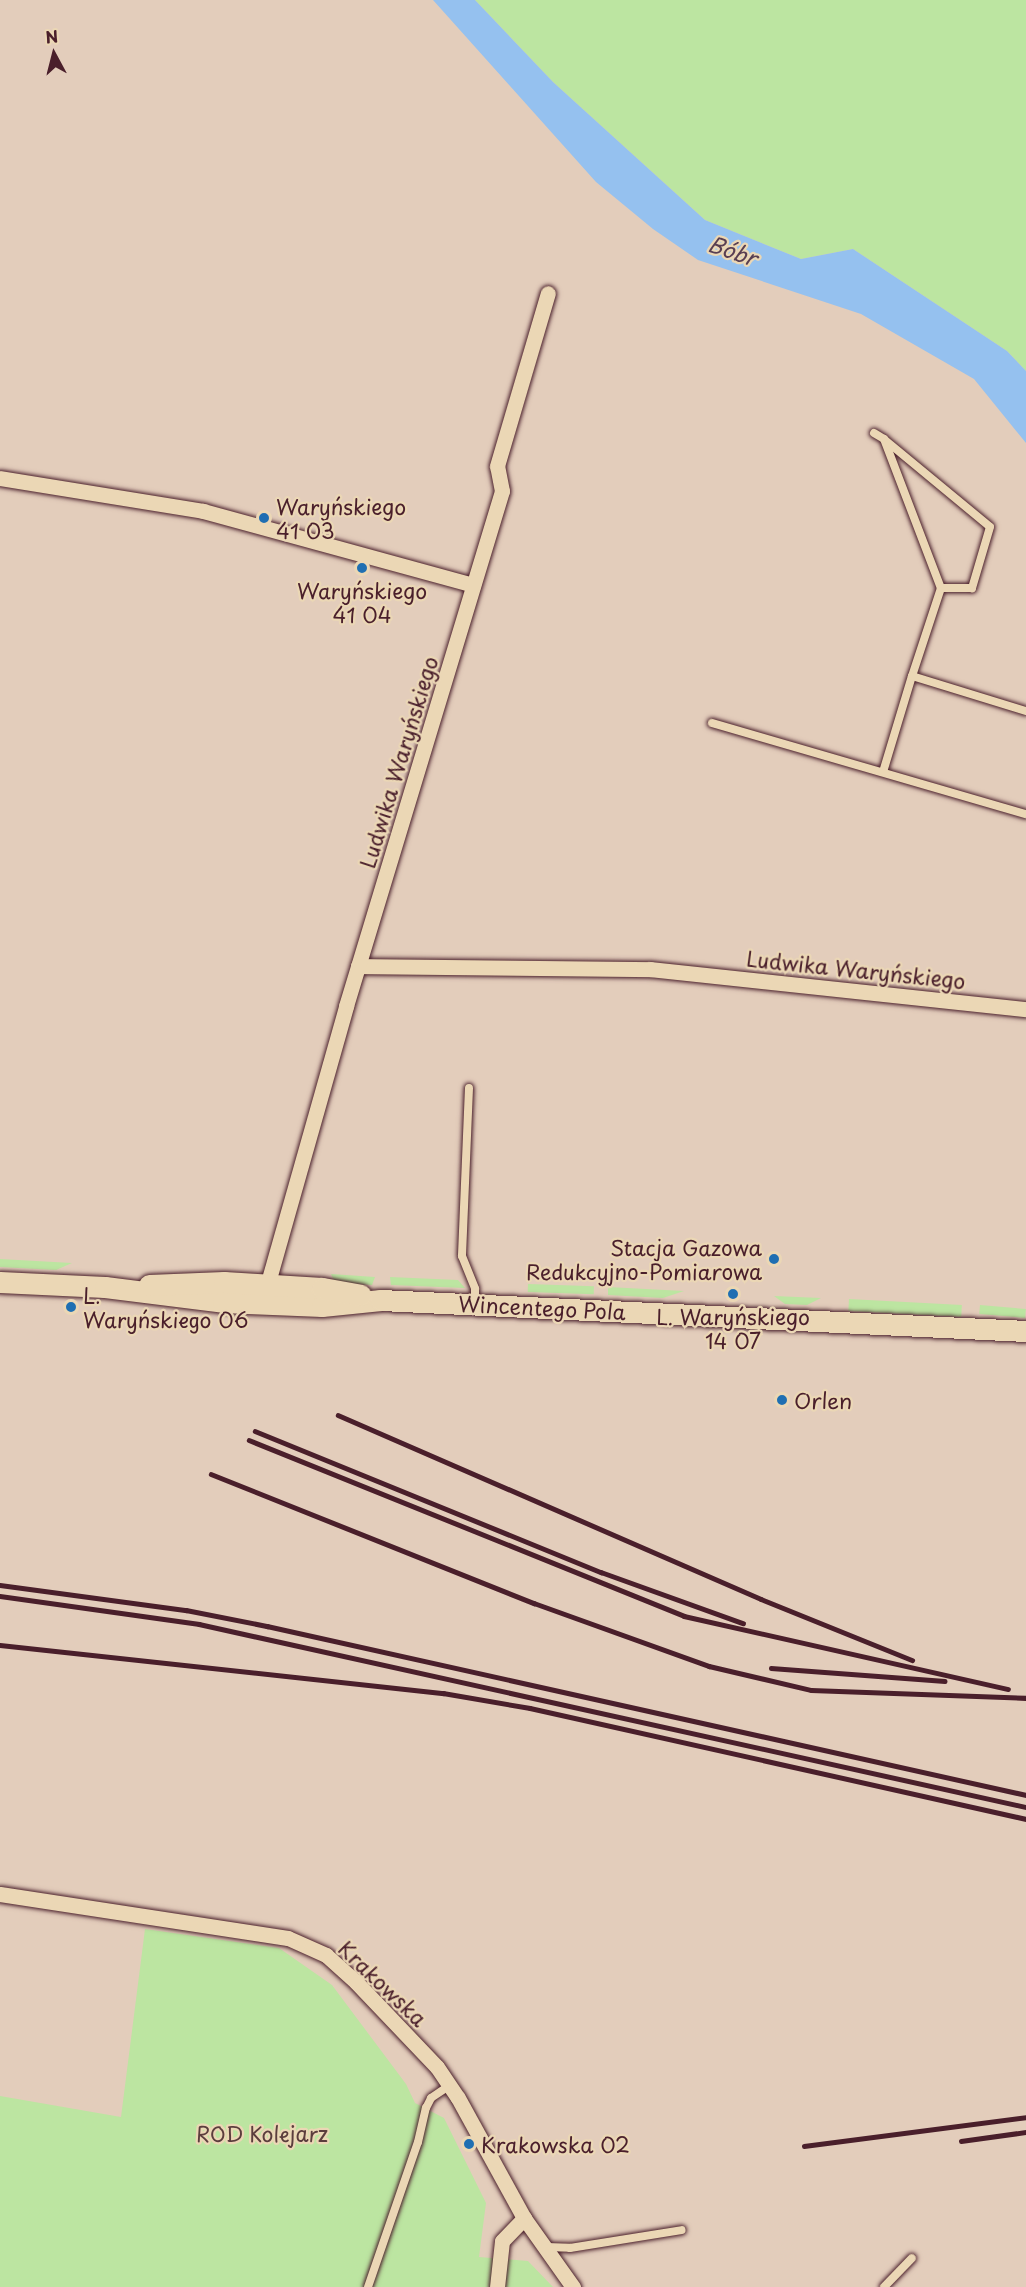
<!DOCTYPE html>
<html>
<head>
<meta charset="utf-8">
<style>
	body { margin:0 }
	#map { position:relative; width:1026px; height:2287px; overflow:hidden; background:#e3cdbb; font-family:"Playpen Sans",sans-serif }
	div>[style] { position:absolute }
	.green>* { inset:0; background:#bce5a1; transform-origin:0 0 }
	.water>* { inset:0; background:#95c1ef }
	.roads { filter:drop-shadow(0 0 2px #4a1f2b) drop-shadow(0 0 2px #4a1f2b) }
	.lane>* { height:8px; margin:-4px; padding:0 4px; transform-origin:4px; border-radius:4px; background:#ebd7b5 }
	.street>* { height:15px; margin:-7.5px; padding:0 7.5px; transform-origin:7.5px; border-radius:7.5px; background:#ebd7b5 }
	.secondary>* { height:21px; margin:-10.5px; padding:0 10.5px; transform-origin:10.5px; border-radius:10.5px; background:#ebd7b5 }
	.rail>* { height:4.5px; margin:-2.25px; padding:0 2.25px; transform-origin:2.25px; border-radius:2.25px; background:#4a1f2b }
	.dots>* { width:16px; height:16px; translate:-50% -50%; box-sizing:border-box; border:3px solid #ebd7b5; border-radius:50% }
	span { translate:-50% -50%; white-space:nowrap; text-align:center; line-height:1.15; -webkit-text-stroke:4.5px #ebd7b5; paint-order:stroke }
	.poi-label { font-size:21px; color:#4a1f2b }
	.left { translate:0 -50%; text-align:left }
	.right { translate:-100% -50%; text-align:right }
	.street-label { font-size:21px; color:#4a1f2b }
	.park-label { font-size:21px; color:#5b3d3d }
	.water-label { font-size:22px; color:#593f52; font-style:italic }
	.north { position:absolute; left:24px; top:24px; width:60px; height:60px; -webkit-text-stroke:4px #ebd7b5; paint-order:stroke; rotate:353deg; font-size:16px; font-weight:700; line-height:24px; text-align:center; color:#4a1f2b }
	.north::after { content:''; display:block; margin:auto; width:21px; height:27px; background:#4a1f2b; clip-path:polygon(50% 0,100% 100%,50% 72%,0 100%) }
</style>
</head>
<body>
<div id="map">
	<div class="green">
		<i style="clip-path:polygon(475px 0,1026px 0,1026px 371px,1007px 351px,853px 249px,801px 259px,705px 220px,553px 82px)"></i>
		<i style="clip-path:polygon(0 1259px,72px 1263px,56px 1270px,0 1267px)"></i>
		<i style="clip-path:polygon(331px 1274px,375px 1277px,372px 1285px,335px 1283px)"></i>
		<i style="clip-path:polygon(390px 1277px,458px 1280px,465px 1288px,391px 1285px)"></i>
		<i style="left:528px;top:1284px;width:66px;height:8px;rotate:2deg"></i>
		<i style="clip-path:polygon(608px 1287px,684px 1291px,663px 1298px,608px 1295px)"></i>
		<i style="clip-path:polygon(774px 1296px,821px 1298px,807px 1305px,785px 1304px)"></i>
		<i style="left:849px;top:1299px;width:113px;height:12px;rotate:3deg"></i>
		<i style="left:980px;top:1305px;width:46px;height:9px;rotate:5deg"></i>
		<i style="clip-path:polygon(145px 1929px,279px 1948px,332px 1985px,406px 2084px,415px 2103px,444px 2118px,486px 2203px,479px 2257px,528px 2261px,553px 2287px,0 2287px,0 2096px,121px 2117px)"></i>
	</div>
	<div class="water">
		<i style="clip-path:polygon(433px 0,475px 0,553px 82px,705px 220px,801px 259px,853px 249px,1007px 351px,1026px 371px,1026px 443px,974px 379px,861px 314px,698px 260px,653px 229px,596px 182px)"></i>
	</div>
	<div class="roads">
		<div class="lane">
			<i style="left:874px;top:433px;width:12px;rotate:31deg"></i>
			<i style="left:884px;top:439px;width:160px;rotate:69.1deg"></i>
			<i style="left:941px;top:588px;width:93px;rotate:108.2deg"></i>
			<i style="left:885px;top:440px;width:136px;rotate:39.6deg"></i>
			<i style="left:990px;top:527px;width:64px;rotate:106.4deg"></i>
			<i style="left:972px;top:588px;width:31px;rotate:180deg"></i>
			<i style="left:712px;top:723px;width:327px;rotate:16.2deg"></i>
			<i style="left:883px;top:772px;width:100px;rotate:-73.2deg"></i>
			<i style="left:912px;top:676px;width:119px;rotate:17.1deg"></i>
			<i style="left:469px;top:1088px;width:168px;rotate:92.4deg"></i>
			<i style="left:462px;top:1256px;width:35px;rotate:68deg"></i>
			<i style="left:475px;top:1289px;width:14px;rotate:90deg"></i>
			<i style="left:546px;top:2247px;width:24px;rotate:2deg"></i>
			<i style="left:570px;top:2248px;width:113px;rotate:-9.1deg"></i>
			<i style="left:368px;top:2287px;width:153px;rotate:-71deg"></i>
			<i style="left:418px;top:2142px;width:35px;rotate:-77deg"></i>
			<i style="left:426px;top:2108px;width:11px;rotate:-63deg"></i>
			<i style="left:431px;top:2098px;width:23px;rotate:-34deg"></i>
			<i style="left:884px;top:2287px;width:40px;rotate:-46deg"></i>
		</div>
		<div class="street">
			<i style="left:0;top:478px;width:206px;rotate:9.2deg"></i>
			<i style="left:203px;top:511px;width:280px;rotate:15.3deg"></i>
			<i style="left:358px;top:966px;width:292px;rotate:0.6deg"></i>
			<i style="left:650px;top:969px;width:378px;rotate:6.1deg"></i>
			<i style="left:265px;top:1293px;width:298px;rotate:-74.2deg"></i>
			<i style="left:346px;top:1006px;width:538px;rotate:-73.15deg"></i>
			<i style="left:502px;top:491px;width:25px;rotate:-101deg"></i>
			<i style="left:497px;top:466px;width:180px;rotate:-73.6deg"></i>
			<i style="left:0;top:1894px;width:291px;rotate:8.7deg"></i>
			<i style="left:288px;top:1938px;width:42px;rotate:24.1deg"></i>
			<i style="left:326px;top:1955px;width:40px;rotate:42deg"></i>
			<i style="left:356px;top:1982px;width:117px;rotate:46.4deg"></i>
			<i style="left:437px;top:2067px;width:37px;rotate:56deg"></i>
			<i style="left:458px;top:2098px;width:137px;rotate:61.2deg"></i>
			<i style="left:524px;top:2218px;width:85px;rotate:54.6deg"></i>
			<i style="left:497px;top:2287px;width:46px;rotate:-83.8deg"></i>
			<i style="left:502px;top:2241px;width:32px;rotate:-46deg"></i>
		</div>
		<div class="secondary">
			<i style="left:0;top:1282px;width:105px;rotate:2.7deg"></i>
			<i style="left:105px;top:1287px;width:119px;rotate:7.2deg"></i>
			<i style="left:223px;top:1302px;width:99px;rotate:2.3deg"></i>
			<i style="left:322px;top:1306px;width:59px;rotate:-5.8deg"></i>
			<i style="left:381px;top:1300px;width:646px;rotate:2.75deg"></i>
			<i style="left:149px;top:1285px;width:75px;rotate:-2.3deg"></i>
			<i style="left:224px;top:1282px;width:98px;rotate:3.5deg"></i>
			<i style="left:322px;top:1288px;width:39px;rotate:10deg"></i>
		</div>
	</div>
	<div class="rail">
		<i style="left:338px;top:1415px;width:461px;rotate:23.5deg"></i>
		<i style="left:761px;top:1599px;width:163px;rotate:22deg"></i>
		<i style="left:255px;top:1431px;width:374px;rotate:22.2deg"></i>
		<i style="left:601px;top:1572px;width:151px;rotate:19.8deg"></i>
		<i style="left:249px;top:1440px;width:469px;rotate:22deg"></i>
		<i style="left:684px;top:1616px;width:332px;rotate:12.7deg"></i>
		<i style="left:211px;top:1474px;width:348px;rotate:21.8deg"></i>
		<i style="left:534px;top:1603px;width:186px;rotate:19.8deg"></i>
		<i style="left:709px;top:1666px;width:105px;rotate:13.2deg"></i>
		<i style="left:811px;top:1690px;width:215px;rotate:2.1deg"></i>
		<i style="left:0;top:1585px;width:188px;rotate:7.7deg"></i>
		<i style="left:186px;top:1610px;width:83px;rotate:11.2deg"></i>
		<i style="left:267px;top:1626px;width:778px;rotate:12.55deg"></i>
		<i style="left:0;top:1596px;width:201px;rotate:8deg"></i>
		<i style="left:199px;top:1624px;width:847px;rotate:12.48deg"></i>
		<i style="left:0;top:1645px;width:446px;rotate:6.2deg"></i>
		<i style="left:443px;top:1693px;width:88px;rotate:9.8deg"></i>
		<i style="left:530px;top:1708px;width:508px;rotate:12.61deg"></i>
		<i style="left:771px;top:1668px;width:174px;rotate:4.3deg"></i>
		<i style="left:961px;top:2141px;width:66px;rotate:-7.9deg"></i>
		<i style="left:804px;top:2146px;width:224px;rotate:-7.4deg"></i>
	</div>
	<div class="dots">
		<i style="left:264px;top:518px;background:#1f6fb2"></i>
		<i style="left:362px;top:568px;background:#1f6fb2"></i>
		<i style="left:774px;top:1259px;background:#1f6fb2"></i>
		<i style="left:733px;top:1294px;background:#1f6fb2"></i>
		<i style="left:71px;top:1307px;background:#1f6fb2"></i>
		<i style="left:782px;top:1400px;background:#1f6fb2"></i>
		<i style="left:469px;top:2144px;background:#1f6fb2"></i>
	</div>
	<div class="poi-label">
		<span class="left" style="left:276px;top:518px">Waryńskiego<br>41 03</span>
		<span style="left:362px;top:602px">Waryńskiego<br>41 04</span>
		<span class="right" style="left:762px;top:1259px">Stacja Gazowa<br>Redukcyjno-Pomiarowa</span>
		<span class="left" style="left:83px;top:1307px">L.<br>Waryńskiego 06</span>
		<span style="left:733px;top:1328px">L. Waryńskiego<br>14 07</span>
		<span class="left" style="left:794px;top:1400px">Orlen</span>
		<span class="left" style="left:481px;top:2144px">Krakowska 02</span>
	</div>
	<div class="street-label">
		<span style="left:398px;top:762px;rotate:-73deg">Ludwika Waryńskiego</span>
		<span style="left:856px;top:969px;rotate:6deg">Ludwika Waryńskiego</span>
		<span style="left:542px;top:1307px;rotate:3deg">Wincentego Pola</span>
		<span style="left:383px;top:1983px;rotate:44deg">Krakowska</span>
	</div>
	<div class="park-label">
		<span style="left:262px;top:2133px">ROD Kolejarz</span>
	</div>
	<div class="water-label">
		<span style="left:733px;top:250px;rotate:19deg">Bóbr</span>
	</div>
	<div class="north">N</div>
</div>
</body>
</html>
